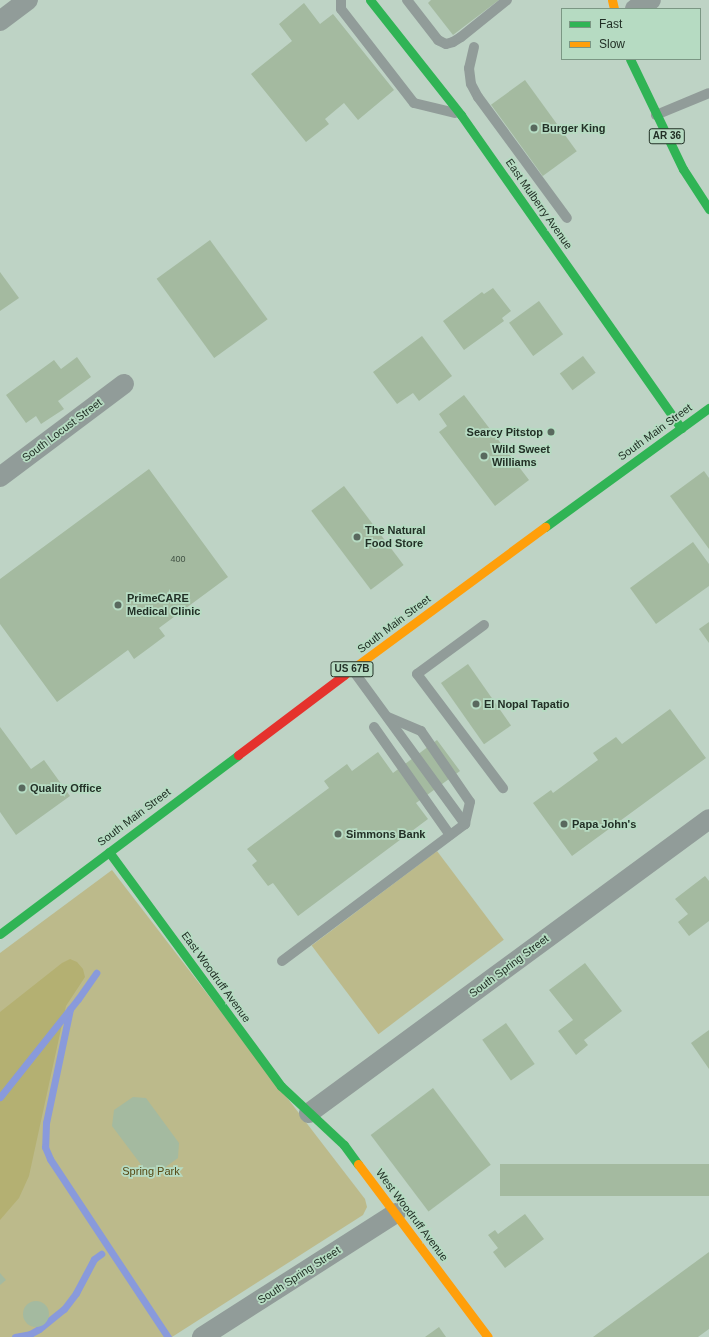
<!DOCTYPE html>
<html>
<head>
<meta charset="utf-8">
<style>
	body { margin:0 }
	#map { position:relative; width:709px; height:1337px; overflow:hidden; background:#bed3c5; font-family:Helvetica,sans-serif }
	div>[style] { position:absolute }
	.green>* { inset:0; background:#bcba8b; transform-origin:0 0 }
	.forest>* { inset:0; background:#b4b072 }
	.stream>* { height:7px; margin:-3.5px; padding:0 3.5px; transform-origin:3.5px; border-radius:3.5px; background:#899adb }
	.building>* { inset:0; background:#a4baa0; transform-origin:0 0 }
	.round { border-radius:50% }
	.lane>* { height:10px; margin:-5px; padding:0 5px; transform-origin:5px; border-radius:5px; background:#919c99 }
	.street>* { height:20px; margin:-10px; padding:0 10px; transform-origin:10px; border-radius:10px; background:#919c99 }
	.fast>* { height:9px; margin:-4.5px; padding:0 4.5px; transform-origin:4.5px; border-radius:4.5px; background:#30b455 }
	.slow>* { height:9px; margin:-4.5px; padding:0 4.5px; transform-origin:4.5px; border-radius:4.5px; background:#ff9f0a }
	.jam>* { height:9px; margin:-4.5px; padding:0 4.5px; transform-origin:4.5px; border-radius:4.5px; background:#e5322d }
	.dots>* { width:11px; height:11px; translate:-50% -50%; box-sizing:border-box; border:2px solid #b6dbc2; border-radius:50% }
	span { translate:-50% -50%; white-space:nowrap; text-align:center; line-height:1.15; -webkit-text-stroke:3.5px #b6dbc2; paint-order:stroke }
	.number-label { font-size:9px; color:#425244 }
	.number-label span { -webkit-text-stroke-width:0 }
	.shield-label span { padding:1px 3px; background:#b6dbc2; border:1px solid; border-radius:3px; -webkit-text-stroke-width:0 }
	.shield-label { font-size:10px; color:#223026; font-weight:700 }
	.poi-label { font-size:11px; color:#223026; font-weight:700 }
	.left { translate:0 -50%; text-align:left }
	.right { translate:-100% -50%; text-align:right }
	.street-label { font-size:11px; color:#223026 }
	.park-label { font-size:11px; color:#564915 }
	.legend { position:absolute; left:561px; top:8px; width:140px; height:52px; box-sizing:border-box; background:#b6dbc2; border:1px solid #7b9784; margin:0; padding:5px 7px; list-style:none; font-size:12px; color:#223026 }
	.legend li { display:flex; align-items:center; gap:8px; height:20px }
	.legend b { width:20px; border:1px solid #7b9784 }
</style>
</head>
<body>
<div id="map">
	<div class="green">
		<i style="left:437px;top:851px;width:111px;height:157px;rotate:53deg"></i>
		<i style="clip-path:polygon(112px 870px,365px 1199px,367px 1207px,363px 1215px,172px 1337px,0 1337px,0 953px)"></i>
	</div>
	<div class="forest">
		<i style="clip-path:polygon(70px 959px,77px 962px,83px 969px,85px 977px,66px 1006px,29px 1176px,19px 1198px,0 1220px,0 1012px,62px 963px)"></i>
	</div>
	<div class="stream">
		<i style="left:70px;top:1009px;width:116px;rotate:101.9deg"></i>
		<i style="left:46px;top:1123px;width:24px;rotate:92deg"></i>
		<i style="left:45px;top:1147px;width:13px;rotate:67deg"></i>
		<i style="left:50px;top:1159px;width:214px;rotate:56.5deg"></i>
		<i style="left:0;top:1097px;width:125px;rotate:-51.5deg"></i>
		<i style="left:78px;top:999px;width:32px;rotate:-55deg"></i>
		<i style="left:15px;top:1337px;width:15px;rotate:-11deg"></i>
		<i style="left:30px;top:1334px;width:10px;rotate:-29deg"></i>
		<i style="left:39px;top:1329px;width:32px;rotate:-39deg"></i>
		<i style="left:64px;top:1309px;width:20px;rotate:-53deg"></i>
		<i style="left:76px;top:1293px;width:38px;rotate:-62deg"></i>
		<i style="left:94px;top:1259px;width:9px;rotate:-36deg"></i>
	</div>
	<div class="building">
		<i style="clip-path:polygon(431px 0,499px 0,453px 35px,428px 3px)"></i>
		<i style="clip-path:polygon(304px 3px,320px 24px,333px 14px,394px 90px,358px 120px,344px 103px,325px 119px,329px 124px,306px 142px,251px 74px,292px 41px,279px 24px)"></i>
		<i style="left:525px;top:80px;width:88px;height:42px;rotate:54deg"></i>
		<i style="left:210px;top:240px;width:98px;height:66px;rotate:54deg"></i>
		<i style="clip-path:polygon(0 272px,19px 298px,0 311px)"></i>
		<i style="clip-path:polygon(493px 288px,511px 311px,502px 318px,504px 321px,464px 350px,443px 321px,482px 292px,484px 294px)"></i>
		<i style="left:539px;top:301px;width:41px;height:37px;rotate:54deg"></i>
		<i style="clip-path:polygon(422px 336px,452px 376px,419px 401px,413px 393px,397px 404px,373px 372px)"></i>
		<i style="left:583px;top:356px;width:21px;height:29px;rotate:53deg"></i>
		<i style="clip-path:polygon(77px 357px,91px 377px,58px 401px,64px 409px,41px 424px,36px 416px,26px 423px,6px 395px,54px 360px,61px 369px)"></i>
		<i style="clip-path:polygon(464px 395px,529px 480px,495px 506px,439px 432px,447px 426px,439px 414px)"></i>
		<i style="clip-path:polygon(149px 469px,228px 577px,159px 628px,165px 636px,149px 648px,134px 659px,128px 650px,57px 702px,0 624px,0 579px)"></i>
		<i style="clip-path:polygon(704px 471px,709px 478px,709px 549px,670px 496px)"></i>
		<i style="left:344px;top:486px;width:99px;height:41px;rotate:53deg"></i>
		<i style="clip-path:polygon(693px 542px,709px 564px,709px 586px,656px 624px,630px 588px)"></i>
		<i style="clip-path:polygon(709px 622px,709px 643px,699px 629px)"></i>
		<i style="left:468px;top:664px;width:75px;height:33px;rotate:55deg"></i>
		<i style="clip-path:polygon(670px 709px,706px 758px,572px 856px,533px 803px,551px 790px,553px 793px,598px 760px,593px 753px,616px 737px,622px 744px)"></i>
		<i style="clip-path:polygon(0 727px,31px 769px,44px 760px,70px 796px,16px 835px,0 812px)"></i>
		<i style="clip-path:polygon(437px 740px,460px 771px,416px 803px,428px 819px,298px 916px,273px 883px,268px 886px,252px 865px,257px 861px,247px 849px,329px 788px,324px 781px,347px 764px,352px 771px,378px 752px,393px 773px)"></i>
		<i style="clip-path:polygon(705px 876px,709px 881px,709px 921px,689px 936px,678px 922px,688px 914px,675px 899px)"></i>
		<i style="clip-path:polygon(585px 963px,622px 1011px,584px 1040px,588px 1045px,576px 1055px,558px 1031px,573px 1020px,549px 990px)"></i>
		<i style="left:506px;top:1023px;width:50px;height:29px;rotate:55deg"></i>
		<i style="clip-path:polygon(709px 1030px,709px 1069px,691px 1043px)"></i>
		<i style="left:433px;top:1088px;width:96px;height:78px;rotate:53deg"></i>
		<i style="clip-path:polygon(133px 1097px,146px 1098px,179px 1143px,178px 1158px,160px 1171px,145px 1170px,112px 1126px,114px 1110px)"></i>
		<i style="left:709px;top:1164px;width:32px;height:209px;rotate:90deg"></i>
		<i style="clip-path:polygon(525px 1214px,544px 1239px,505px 1268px,493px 1252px,498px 1248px,488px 1235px,495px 1230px,498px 1234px)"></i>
		<i style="clip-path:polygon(709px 1252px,709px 1329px,698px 1337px,593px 1337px)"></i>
		<i style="clip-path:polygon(0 1273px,6px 1280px,0 1285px)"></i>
		<i class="round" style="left:23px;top:1301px;width:26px;height:26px"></i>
		<i style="clip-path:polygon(439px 1327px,446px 1337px,425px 1337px)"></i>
	</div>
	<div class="lane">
		<i style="left:341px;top:0;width:9px;rotate:90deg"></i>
		<i style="left:341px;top:9px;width:119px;rotate:52.2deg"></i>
		<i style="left:414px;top:103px;width:42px;rotate:13.7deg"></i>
		<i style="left:407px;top:0;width:51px;rotate:52.2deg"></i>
		<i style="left:438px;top:40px;width:9px;rotate:27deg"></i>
		<i style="left:446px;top:44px;width:7px;rotate:-16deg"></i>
		<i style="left:453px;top:42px;width:9px;rotate:-32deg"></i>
		<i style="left:461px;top:37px;width:59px;rotate:-38.8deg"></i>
		<i style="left:474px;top:47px;width:22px;rotate:103deg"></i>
		<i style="left:469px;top:68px;width:16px;rotate:83deg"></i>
		<i style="left:471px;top:84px;width:15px;rotate:62deg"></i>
		<i style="left:478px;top:97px;width:150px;rotate:53.7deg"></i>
		<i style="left:656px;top:115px;width:57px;rotate:-22.5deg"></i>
		<i style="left:484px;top:625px;width:83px;rotate:143.8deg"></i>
		<i style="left:417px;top:674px;width:143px;rotate:53deg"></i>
		<i style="left:388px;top:717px;width:36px;rotate:23deg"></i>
		<i style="left:421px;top:731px;width:86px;rotate:55.4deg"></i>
		<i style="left:470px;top:802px;width:23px;rotate:103deg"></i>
		<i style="left:374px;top:727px;width:132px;rotate:54.9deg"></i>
		<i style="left:282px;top:961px;width:229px;rotate:-36.8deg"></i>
		<i style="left:465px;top:824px;width:192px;rotate:-126.1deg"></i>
	</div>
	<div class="street">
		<i style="left:635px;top:9px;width:18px;rotate:-29deg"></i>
		<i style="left:0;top:21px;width:35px;rotate:-37deg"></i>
		<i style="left:0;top:477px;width:155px;rotate:-36.9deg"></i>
		<i style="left:309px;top:1113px;width:496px;rotate:-36.3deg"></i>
		<i style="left:202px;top:1337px;width:230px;rotate:-32.6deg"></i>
	</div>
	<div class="fast">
		<i style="left:370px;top:0;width:147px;rotate:51.6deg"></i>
		<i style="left:461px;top:115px;width:383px;rotate:54.9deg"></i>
		<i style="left:630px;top:59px;width:122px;rotate:64.3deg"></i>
		<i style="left:683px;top:169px;width:48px;rotate:57deg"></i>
		<i style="left:545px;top:527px;width:203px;rotate:-36deg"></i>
		<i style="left:109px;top:852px;width:290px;rotate:53.7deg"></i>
		<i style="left:281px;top:1086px;width:86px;rotate:43.1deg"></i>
		<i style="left:344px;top:1145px;width:24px;rotate:54deg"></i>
		<i style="left:0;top:934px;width:298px;rotate:-36.9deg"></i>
	</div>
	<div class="slow">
		<i style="left:612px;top:0;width:9px;rotate:77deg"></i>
		<i style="left:344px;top:675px;width:250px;rotate:-36.4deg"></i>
		<i style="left:358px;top:1164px;width:216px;rotate:53.1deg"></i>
	</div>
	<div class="jam">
		<i style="left:238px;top:755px;width:133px;rotate:-37deg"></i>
	</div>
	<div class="dots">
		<i style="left:534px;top:128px;background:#59695e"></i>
		<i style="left:551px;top:432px;background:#59695e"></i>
		<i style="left:484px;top:456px;background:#59695e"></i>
		<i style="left:357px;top:537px;background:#59695e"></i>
		<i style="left:118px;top:605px;background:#59695e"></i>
		<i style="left:476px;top:704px;background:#59695e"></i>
		<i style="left:22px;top:788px;background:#59695e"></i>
		<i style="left:564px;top:824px;background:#59695e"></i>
		<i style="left:338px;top:834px;background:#59695e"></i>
	</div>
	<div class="number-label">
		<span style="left:178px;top:559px">400</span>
	</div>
	<div class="shield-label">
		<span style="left:667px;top:136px">AR 36</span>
		<span style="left:352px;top:669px">US 67B</span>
	</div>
	<div class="poi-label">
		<span class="left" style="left:542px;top:128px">Burger King</span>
		<span class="right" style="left:543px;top:432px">Searcy Pitstop</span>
		<span class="left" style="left:492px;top:456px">Wild Sweet<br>Williams</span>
		<span class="left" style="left:365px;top:537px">The Natural<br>Food Store</span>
		<span class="left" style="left:127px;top:605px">PrimeCARE<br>Medical Clinic</span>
		<span class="left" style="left:484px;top:704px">El Nopal Tapatio</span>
		<span class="left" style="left:30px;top:788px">Quality Office</span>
		<span class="left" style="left:572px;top:824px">Papa John's</span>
		<span class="left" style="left:346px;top:834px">Simmons Bank</span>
	</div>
	<div class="street-label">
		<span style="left:539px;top:204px;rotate:55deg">East Mulberry Avenue</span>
		<span style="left:62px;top:430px;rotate:-37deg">South Locust Street</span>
		<span style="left:655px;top:432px;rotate:-36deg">South Main Street</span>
		<span style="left:394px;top:624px;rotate:-37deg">South Main Street</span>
		<span style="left:134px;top:817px;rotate:-37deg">South Main Street</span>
		<span style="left:509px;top:966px;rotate:-37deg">South Spring Street</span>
		<span style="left:216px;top:977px;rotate:54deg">East Woodruff Avenue</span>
		<span style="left:412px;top:1215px;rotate:53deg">West Woodruff Avenue</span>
		<span style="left:299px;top:1275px;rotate:-33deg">South Spring Street</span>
	</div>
	<div class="park-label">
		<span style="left:151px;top:1171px">Spring Park</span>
	</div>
	<ul class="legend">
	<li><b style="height:5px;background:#30b455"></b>Fast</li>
	<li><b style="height:5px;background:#ff9f0a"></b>Slow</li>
	</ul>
</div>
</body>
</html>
